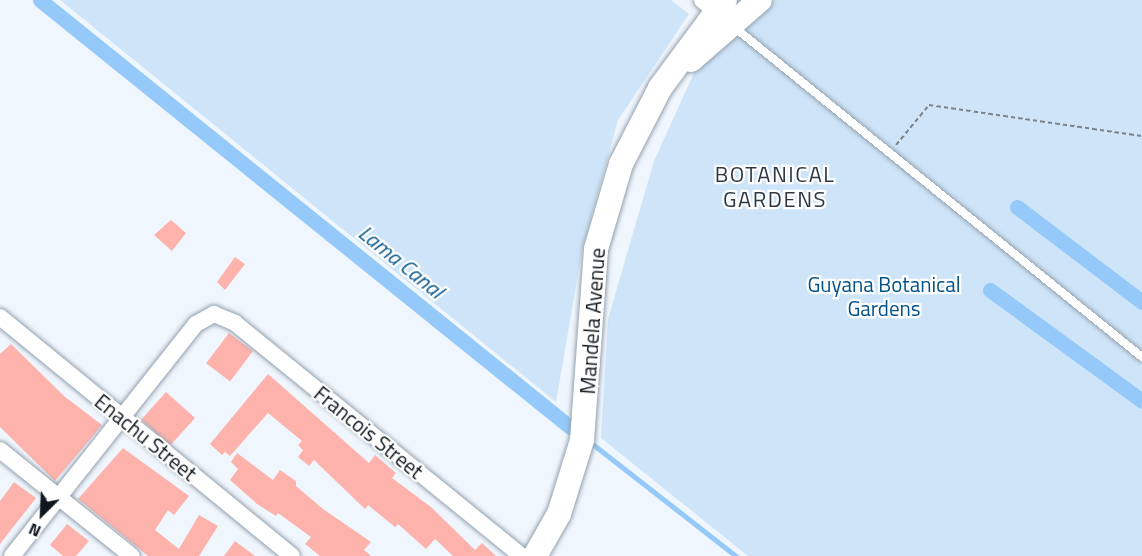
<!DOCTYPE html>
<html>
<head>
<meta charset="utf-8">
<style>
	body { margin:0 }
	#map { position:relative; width:1142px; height:556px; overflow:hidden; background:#f0f6fd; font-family:"Titillium Web",sans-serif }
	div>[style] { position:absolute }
	.green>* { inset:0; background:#cee4f8 }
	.stream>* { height:4.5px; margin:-2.25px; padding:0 2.25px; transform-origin:2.25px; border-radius:2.25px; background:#95c9f9 }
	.canal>* { height:15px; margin:-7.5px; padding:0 7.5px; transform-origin:7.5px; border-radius:7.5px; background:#95c9f9 }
	.building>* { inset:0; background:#fdb3ac; transform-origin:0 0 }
	.path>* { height:2px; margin-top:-1px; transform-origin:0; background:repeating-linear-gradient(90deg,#7d8389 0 4.5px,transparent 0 7.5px) }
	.roads { filter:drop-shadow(0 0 2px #92a1af) drop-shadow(0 0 2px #92a1af) }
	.lane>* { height:8px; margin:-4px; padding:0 4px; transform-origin:4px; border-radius:4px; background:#fff }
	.street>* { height:16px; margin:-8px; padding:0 8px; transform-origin:8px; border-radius:8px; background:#fff }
	.secondary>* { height:24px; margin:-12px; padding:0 12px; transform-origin:12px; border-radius:12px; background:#fff }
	span { translate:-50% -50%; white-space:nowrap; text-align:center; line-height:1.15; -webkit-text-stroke:4.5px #fff; paint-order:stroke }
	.park-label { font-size:21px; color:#025389 }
	.street-label { font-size:21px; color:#11171c }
	.neighbourhood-label { font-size:22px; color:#2c3945; letter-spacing:1.5px }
	.water-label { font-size:22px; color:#0e5a90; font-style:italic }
	.north { position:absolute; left:12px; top:484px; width:60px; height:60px; -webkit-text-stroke:4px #fff; paint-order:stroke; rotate:204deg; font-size:16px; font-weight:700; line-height:24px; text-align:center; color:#11171c }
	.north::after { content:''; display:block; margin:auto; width:21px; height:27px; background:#11171c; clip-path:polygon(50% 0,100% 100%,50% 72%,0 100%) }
</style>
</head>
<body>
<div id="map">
	<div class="green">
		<i style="clip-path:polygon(60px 0,671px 0,689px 14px,618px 120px,582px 251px,556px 402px)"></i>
		<i style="clip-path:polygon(774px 0,1142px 0,1142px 556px,748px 556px,601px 438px,608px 319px,654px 161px,694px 73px)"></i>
	</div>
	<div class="stream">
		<i style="left:589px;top:441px;width:187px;rotate:38deg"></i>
	</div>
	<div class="canal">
		<i style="left:40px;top:0;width:681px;rotate:38.86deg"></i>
		<i style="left:1017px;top:207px;width:157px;rotate:37.2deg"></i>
		<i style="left:990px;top:290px;width:188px;rotate:36.1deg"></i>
	</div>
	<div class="building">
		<i style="clip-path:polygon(171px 220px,186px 233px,172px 251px,154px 235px)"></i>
		<i style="clip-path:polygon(235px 257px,245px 264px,225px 290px,217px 282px)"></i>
		<i style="left:229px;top:333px;width:30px;height:38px;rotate:37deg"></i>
		<i style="clip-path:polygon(11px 344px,64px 396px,102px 425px,55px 481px,0 427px,0 354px)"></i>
		<i style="clip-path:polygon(268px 374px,369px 463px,375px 455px,396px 473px,392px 478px,431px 507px,475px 550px,482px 543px,496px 556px,453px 556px,435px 539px,426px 549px,398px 524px,395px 527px,368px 505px,365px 509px,314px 460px,309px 466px,298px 457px,303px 450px,298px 445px,302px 441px,268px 413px,230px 456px,225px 452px,222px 455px,210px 444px)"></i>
		<i style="left:166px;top:392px;width:39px;height:37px;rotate:42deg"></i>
		<i style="clip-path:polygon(123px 448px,189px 496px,174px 515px,168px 510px,155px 530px,179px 549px,199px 515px,218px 526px,199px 556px,148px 556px,78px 499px)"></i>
		<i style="clip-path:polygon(237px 453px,273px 480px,280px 470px,296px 481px,296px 486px,323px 509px,371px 542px,364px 550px,371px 556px,320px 556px,305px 544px,311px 537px,278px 513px,276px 516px,257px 504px,230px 480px,238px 469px,231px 462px)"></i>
		<i style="clip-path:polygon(14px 482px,36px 498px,0 544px,0 501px)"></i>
		<i style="clip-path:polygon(67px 524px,89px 541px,76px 556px,63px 556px,50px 545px)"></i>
		<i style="clip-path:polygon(235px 541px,255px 556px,224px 556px)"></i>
	</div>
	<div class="path">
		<i style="left:896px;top:145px;width:52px;rotate:-50.5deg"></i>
		<i style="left:929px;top:105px;width:215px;rotate:8.3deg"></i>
	</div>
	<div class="roads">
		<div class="lane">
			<i style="left:734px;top:27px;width:525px;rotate:38.97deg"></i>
		</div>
		<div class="street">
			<i style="left:702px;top:0;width:28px;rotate:41deg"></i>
			<i style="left:0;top:317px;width:377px;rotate:39.3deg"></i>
			<i style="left:0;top:450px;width:169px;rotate:38.8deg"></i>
			<i style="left:12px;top:556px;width:296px;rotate:-51.6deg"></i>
			<i style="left:196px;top:324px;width:21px;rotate:-29deg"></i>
			<i style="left:214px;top:314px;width:23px;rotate:23deg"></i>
			<i style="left:235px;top:323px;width:370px;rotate:39.1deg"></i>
		</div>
		<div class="secondary">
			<i style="left:691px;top:60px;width:91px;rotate:-41deg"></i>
			<i style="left:535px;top:556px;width:48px;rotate:-60.3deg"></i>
			<i style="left:559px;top:514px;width:77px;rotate:-72.7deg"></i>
			<i style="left:582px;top:440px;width:192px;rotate:-85.8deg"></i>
			<i style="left:596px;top:249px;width:89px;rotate:-73.6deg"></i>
			<i style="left:621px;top:164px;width:85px;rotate:-62.8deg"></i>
			<i style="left:660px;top:88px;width:109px;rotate:-53.5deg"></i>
		</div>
	</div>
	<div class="park-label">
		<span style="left:884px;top:296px">Guyana Botanical<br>Gardens</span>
	</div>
	<div class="street-label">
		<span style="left:592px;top:321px;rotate:-86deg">Mandela Avenue</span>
		<span style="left:369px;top:432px;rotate:39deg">Francois Street</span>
		<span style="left:146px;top:437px;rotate:39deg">Enachu Street</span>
	</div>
	<div class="neighbourhood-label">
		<span style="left:775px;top:187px">BOTANICAL<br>GARDENS</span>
	</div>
	<div class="water-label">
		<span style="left:401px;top:262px;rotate:39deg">Lama Canal</span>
	</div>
	<div class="north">N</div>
</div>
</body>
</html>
